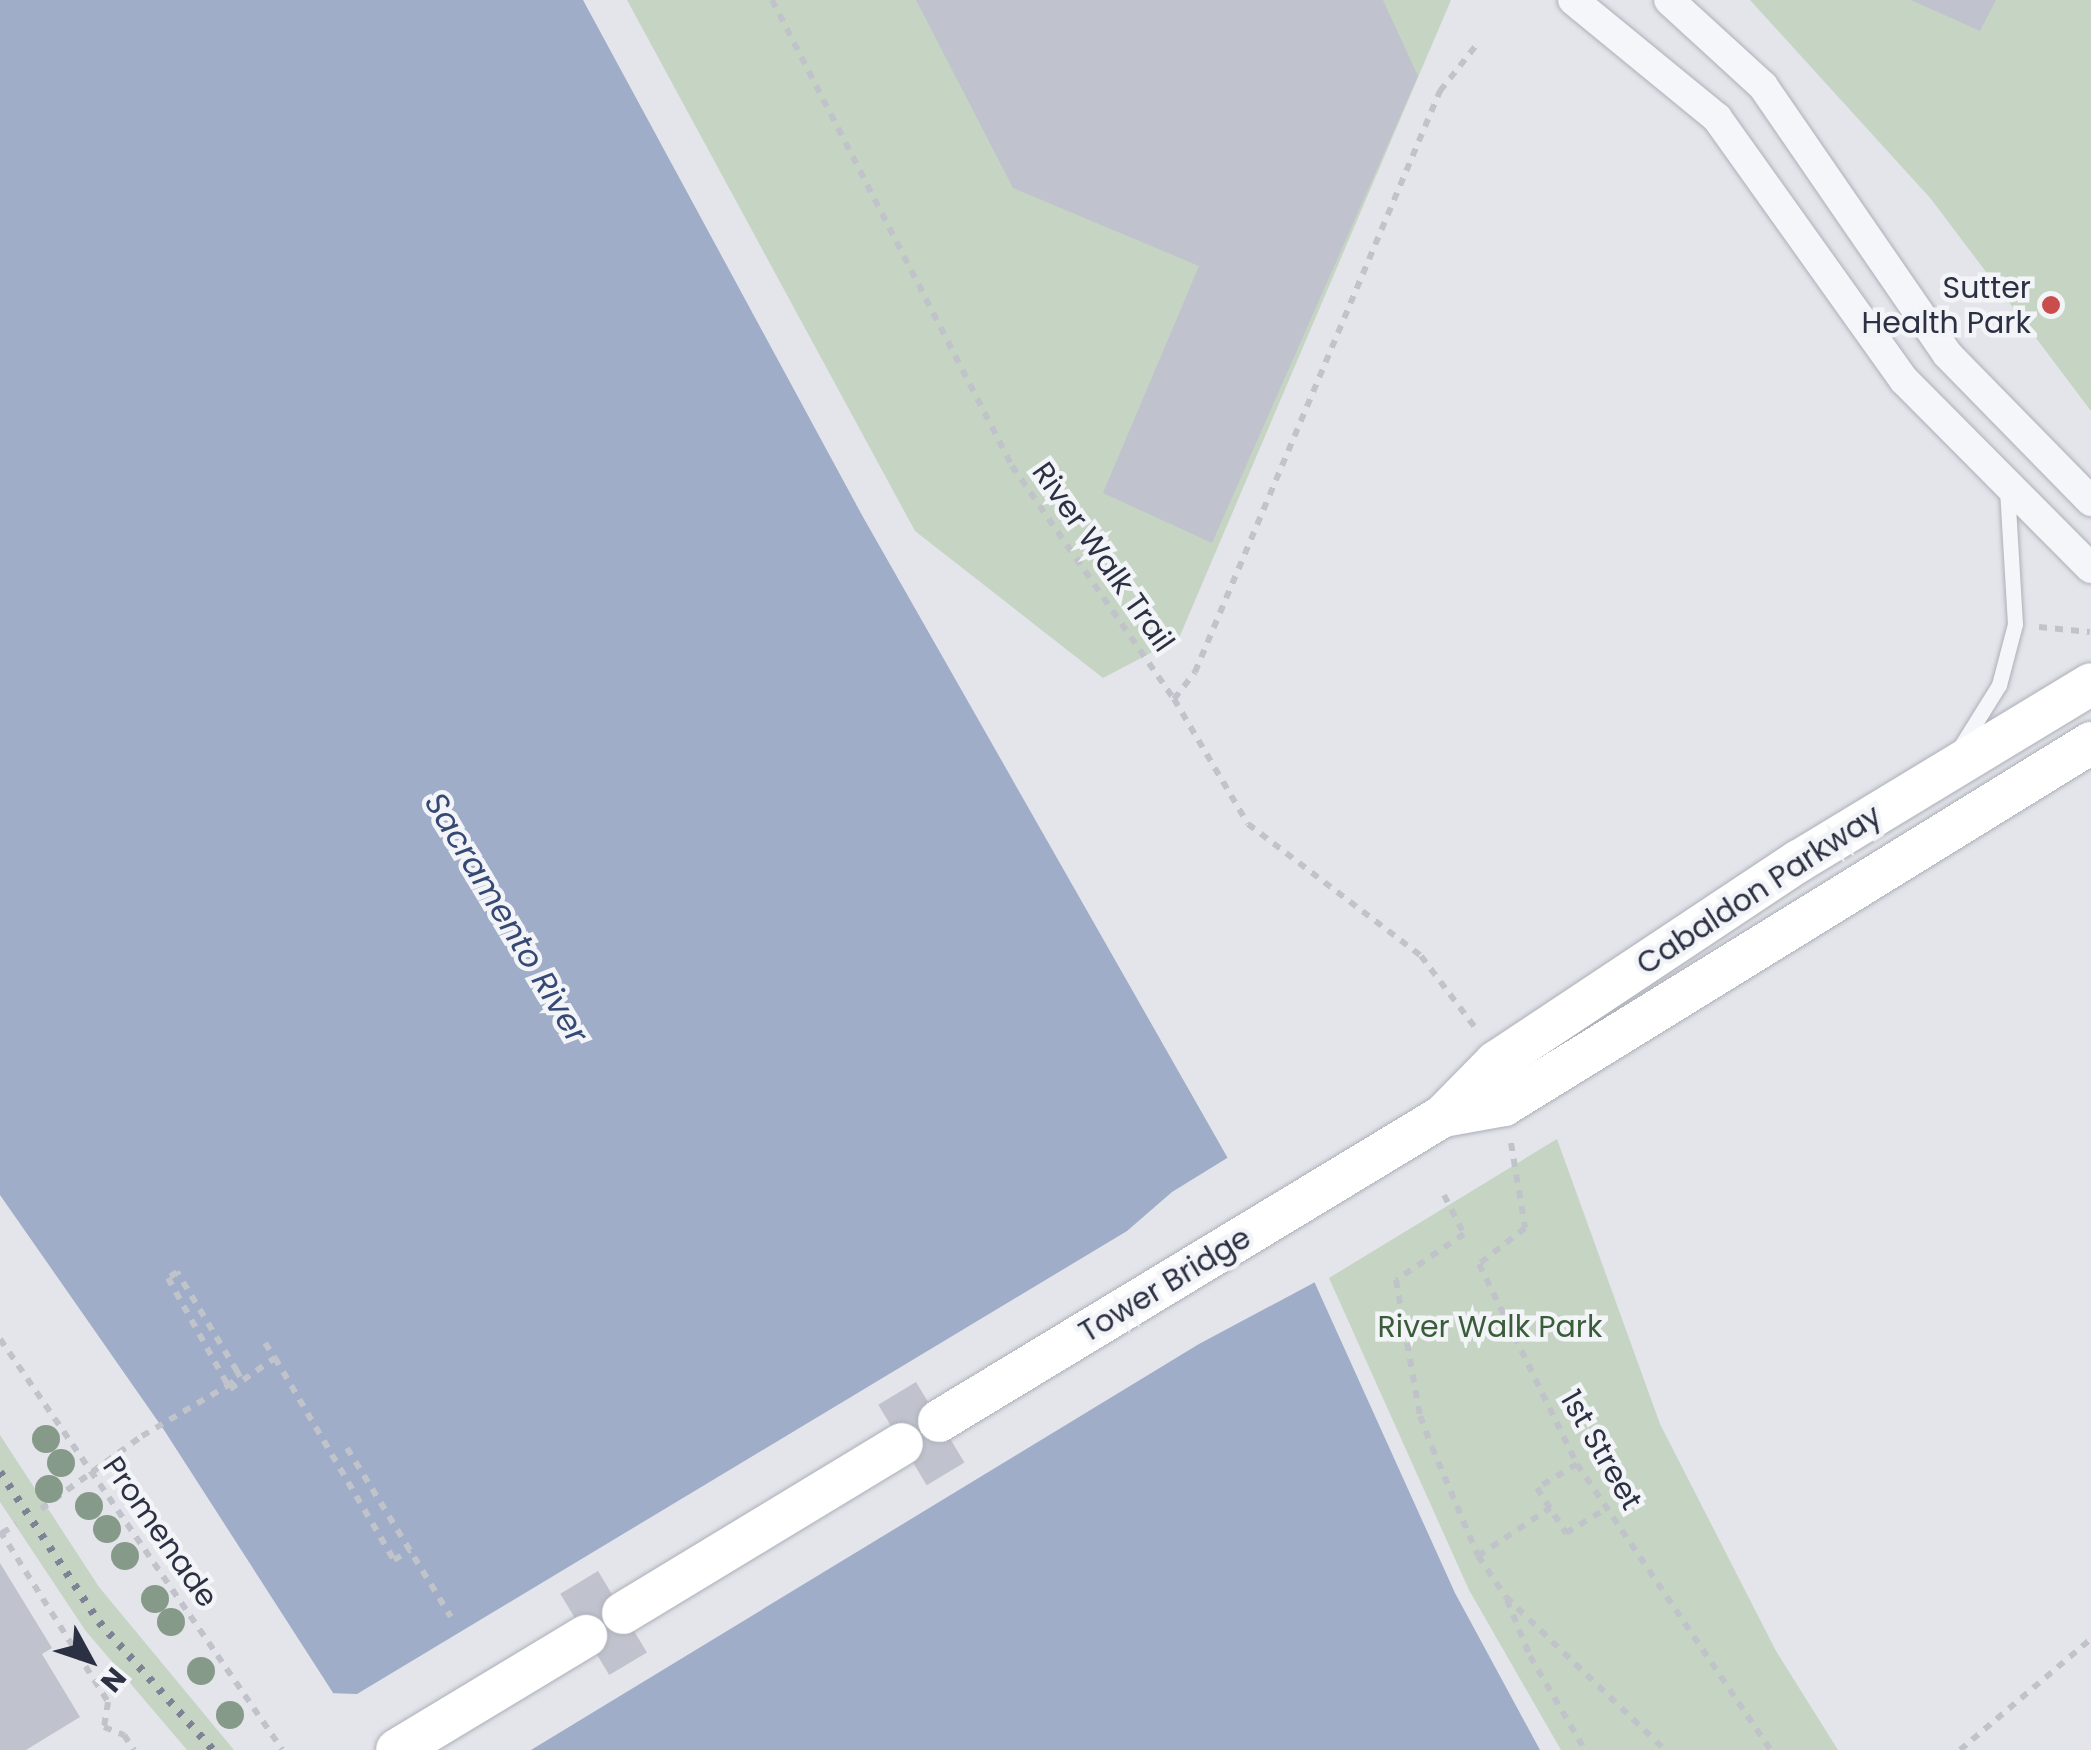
<!DOCTYPE html>
<html>
<head>
<meta charset="utf-8">
<style>
	body { margin:0 }
	#map { position:relative; width:2091px; height:1750px; overflow:hidden; background:#e3e5ea; font-family:Poppins,sans-serif }
	div>[style] { position:absolute }
	.green>* { inset:0; background:#c6d4c4 }
	.water>* { inset:0; background:#9fadc9 }
	.pier>* { inset:0; background:#e3e5ea }
	.building>* { inset:0; background:#c0c3cd; transform-origin:0 0 }
	.path>* { height:6px; margin-top:-3px; transform-origin:0; background:repeating-linear-gradient(90deg,#c0c3c9 0 8px,transparent 0 16px) }
	.roads { filter:drop-shadow(0 0 2px #acafb8) drop-shadow(0 0 2px #acafb8) }
	.service>* { height:15px; margin:-7.5px; padding:0 7.5px; transform-origin:7.5px; border-radius:7.5px; background:#f5f6f9 }
	.minor>* { height:30px; margin:-15px; padding:0 15px; transform-origin:15px; border-radius:15px; background:#f5f6f9 }
	.secondary>* { height:42px; margin:-21px; padding:0 21px; transform-origin:21px; border-radius:21px; background:#fff }
	.rail>* { height:8px; margin-top:-4px; transform-origin:0; background:repeating-linear-gradient(90deg,#7d8294 0 5px,transparent 0 15px) }
	.path-bridge>* { height:6px; margin-top:-3px; transform-origin:0; background:repeating-linear-gradient(90deg,#c0c3c9 0 8px,transparent 0 16px) }
	.trees>* { width:28px; height:28px; margin:-14px; border-radius:50%; background:#869a89 }
	.dots>* { width:28px; height:28px; translate:-50% -50%; box-sizing:border-box; border:5px solid #f2f4f8; border-radius:50% }
	span { translate:-50% -50%; white-space:nowrap; text-align:center; line-height:1.15; -webkit-text-stroke:9px #f2f4f8; paint-order:stroke }
	.poi-label { font-size:30px; color:#2b3042 }
	.right { translate:-100% -50%; text-align:right }
	.street-label { font-size:30px; color:#2b3042 }
	.park-label { font-size:30px; color:#3a5d39 }
	.water-label { font-size:32px; color:#364975; font-style:italic }
	.north { position:absolute; left:40px; top:1610px; width:100px; height:100px; -webkit-text-stroke:8px #f2f4f8; paint-order:stroke; rotate:130deg; font-size:28px; font-weight:700; line-height:40px; text-align:center; color:#2b3042 }
	.north::after { content:''; display:block; margin:auto; width:35px; height:45px; background:#2b3042; clip-path:polygon(50% 0,100% 100%,50% 72%,0 100%) }
</style>
</head>
<body>
<div id="map">
	<div class="green">
		<i style="clip-path:polygon(627px 0,1451px 0,1179px 638px,1103px 678px,915px 531px)"></i>
		<i style="clip-path:polygon(1750px 0,2091px 0,2091px 411px,1931px 199px)"></i>
		<i style="clip-path:polygon(1557px 1139px,1660px 1424px,1776px 1651px,1838px 1750px,1561px 1750px,1469px 1590px,1329px 1278px)"></i>
		<i style="clip-path:polygon(0 1435px,99px 1587px,234px 1750px,187px 1750px,85px 1630px,0 1502px)"></i>
	</div>
	<div class="water">
		<i style="clip-path:polygon(0 0,583px 0,863px 517px,1230px 1162px,1313px 1279px,1455px 1593px,1540px 1750px,386px 1750px,346px 1713px,164px 1430px,0 1195px)"></i>
	</div>
	<div class="pier">
		<i style="clip-path:polygon(1232px 1155px,1319px 1280px,1199px 1344px,531px 1750px,378px 1750px,327px 1693px,357px 1694px,1127px 1231px,1172px 1192px)"></i>
	</div>
	<div class="building">
		<i style="clip-path:polygon(916px 0,1383px 0,1418px 76px,1212px 543px,1103px 493px,1199px 266px,1013px 188px)"></i>
		<i style="clip-path:polygon(1911px 0,1996px 0,1980px 31px)"></i>
		<i style="left:916px;top:1382px;width:94px;height:44px;rotate:59deg"></i>
		<i style="clip-path:polygon(0 1563px,52px 1648px,42px 1654px,80px 1717px,26px 1750px,0 1750px)"></i>
		<i style="left:598px;top:1571px;width:95px;height:44px;rotate:59deg"></i>
	</div>
	<div class="path">
		<i style="left:772px;top:0;width:524px;rotate:62.75deg"></i>
		<i style="left:1012px;top:466px;width:284px;rotate:55.2deg"></i>
		<i style="left:1174px;top:699px;width:145px;rotate:59.4deg"></i>
		<i style="left:1248px;top:824px;width:218px;rotate:37.3deg"></i>
		<i style="left:1421px;top:956px;width:93px;rotate:52.9deg"></i>
		<i style="left:2039px;top:627px;width:51px;rotate:5.6deg"></i>
		<i style="left:1174px;top:699px;width:34px;rotate:-52deg"></i>
		<i style="left:1195px;top:672px;width:631px;rotate:-67.14deg"></i>
		<i style="left:1440px;top:91px;width:61px;rotate:-51.6deg"></i>
		<i style="left:1511px;top:1143px;width:86px;rotate:80.6deg"></i>
		<i style="left:1525px;top:1228px;width:58px;rotate:142deg"></i>
		<i style="left:1479px;top:1264px;width:223px;rotate:63.9deg"></i>
		<i style="left:1577px;top:1464px;width:346px;rotate:55.9deg"></i>
		<i style="left:1444px;top:1195px;width:44px;rotate:62.9deg"></i>
		<i style="left:1464px;top:1234px;width:82px;rotate:145.9deg"></i>
		<i style="left:1396px;top:1280px;width:138px;rotate:80deg"></i>
		<i style="left:1420px;top:1416px;width:33px;rotate:69deg"></i>
		<i style="left:1432px;top:1447px;width:118px;rotate:67.1deg"></i>
		<i style="left:1478px;top:1556px;width:50px;rotate:55.7deg"></i>
		<i style="left:1506px;top:1597px;width:221px;rotate:43.9deg"></i>
		<i style="left:0;top:1339px;width:498px;rotate:55.5deg"></i>
		<i style="left:265px;top:1343px;width:18px;rotate:56deg"></i>
		<i style="left:237px;top:1371px;width:116px;rotate:-121.2deg"></i>
		<i style="left:177px;top:1272px;width:11px;rotate:146deg"></i>
		<i style="left:168px;top:1278px;width:127px;rotate:60.8deg"></i>
		<i style="left:230px;top:1389px;width:55px;rotate:-34.6deg"></i>
		<i style="left:275px;top:1358px;width:234px;rotate:59.5deg"></i>
		<i style="left:394px;top:1560px;width:19px;rotate:-32deg"></i>
		<i style="left:347px;top:1448px;width:198px;rotate:58.4deg"></i>
		<i style="left:1577px;top:1464px;width:47px;rotate:149deg"></i>
		<i style="left:1537px;top:1488px;width:54px;rotate:57.2deg"></i>
		<i style="left:1566px;top:1533px;width:47px;rotate:-31deg"></i>
		<i style="left:41px;top:1509px;width:125px;rotate:-35.9deg"></i>
		<i style="left:0;top:1531px;width:202px;rotate:57.7deg"></i>
		<i style="left:108px;top:1702px;width:25px;rotate:99deg"></i>
		<i style="left:104px;top:1727px;width:22px;rotate:22deg"></i>
		<i style="left:124px;top:1735px;width:18px;rotate:56deg"></i>
		<i style="left:2px;top:1533px;width:17px;rotate:-31deg"></i>
		<i style="left:1478px;top:1556px;width:87px;rotate:-33.7deg"></i>
		<i style="left:1507px;top:1600px;width:61px;rotate:67.7deg"></i>
		<i style="left:1530px;top:1656px;width:109px;rotate:59.7deg"></i>
		<i style="left:1960px;top:1750px;width:172px;rotate:-40.3deg"></i>
	</div>
	<div class="roads">
		<div class="service">
			<i style="left:1961px;top:746px;width:72px;rotate:-58.1deg"></i>
			<i style="left:1999px;top:685px;width:63px;rotate:-75.3deg"></i>
			<i style="left:2015px;top:624px;width:136px;rotate:-93.4deg"></i>
		</div>
		<div class="minor">
			<i style="left:1573px;top:0;width:186px;rotate:39.3deg"></i>
			<i style="left:1717px;top:118px;width:322px;rotate:54.5deg"></i>
			<i style="left:1904px;top:380px;width:265px;rotate:45.2deg"></i>
			<i style="left:1669px;top:0;width:127px;rotate:42.5deg"></i>
			<i style="left:1763px;top:86px;width:325px;rotate:55.5deg"></i>
			<i style="left:1947px;top:354px;width:206px;rotate:45.6deg"></i>
		</div>
		<div class="secondary">
			<i style="left:1443px;top:1116px;width:62px;rotate:-10.2deg"></i>
			<i style="left:1504px;top:1105px;width:690px;rotate:-31.66deg"></i>
			<i style="left:939px;top:1421px;width:589px;rotate:-31.18deg"></i>
			<i style="left:1443px;top:1116px;width:76px;rotate:-45.5deg"></i>
			<i style="left:1496px;top:1062px;width:364px;rotate:-33.6deg"></i>
			<i style="left:1799px;top:861px;width:341px;rotate:-31.2deg"></i>
			<i style="left:623px;top:1613px;width:326px;rotate:-31.2deg"></i>
			<i style="left:397px;top:1750px;width:221px;rotate:-31.1deg"></i>
		</div>
	</div>
	<div class="rail">
		<i style="left:0;top:1472px;width:180px;rotate:56.6deg"></i>
		<i style="left:99px;top:1622px;width:171px;rotate:48.3deg"></i>
	</div>
	<div class="path-bridge">
		<i style="left:142px;top:1436px;width:99px;rotate:-30.5deg"></i>
		<i style="left:227px;top:1386px;width:16px;rotate:-35deg"></i>
		<i style="left:240px;top:1377px;width:7px;rotate:-117deg"></i>
	</div>
	<div class="trees">
		<i style="left:46px;top:1439px"></i>
		<i style="left:61px;top:1463px"></i>
		<i style="left:49px;top:1489px"></i>
		<i style="left:89px;top:1506px"></i>
		<i style="left:107px;top:1529px"></i>
		<i style="left:125px;top:1556px"></i>
		<i style="left:155px;top:1599px"></i>
		<i style="left:171px;top:1622px"></i>
		<i style="left:201px;top:1671px"></i>
		<i style="left:230px;top:1715px"></i>
	</div>
	<div class="dots">
		<i style="left:2051px;top:305px;background:#ca4d4d"></i>
	</div>
	<div class="poi-label">
		<span class="right" style="left:2031px;top:305px">Sutter<br>Health Park</span>
	</div>
	<div class="street-label">
		<span style="left:1103px;top:557px;rotate:55deg">River Walk Trail</span>
		<span style="left:1759px;top:890px;rotate:-33deg">Cabaldon Parkway</span>
		<span style="left:1165px;top:1285px;rotate:-31deg">Tower Bridge</span>
		<span style="left:1601px;top:1450px;rotate:60deg">1st Street</span>
		<span style="left:160px;top:1532px;rotate:55deg">Promenade</span>
	</div>
	<div class="park-label">
		<span style="left:1490px;top:1327px">River Walk Park</span>
	</div>
	<div class="water-label">
		<span style="left:506px;top:918px;rotate:59deg">Sacramento River</span>
	</div>
	<div class="north">N</div>
</div>
</body>
</html>
